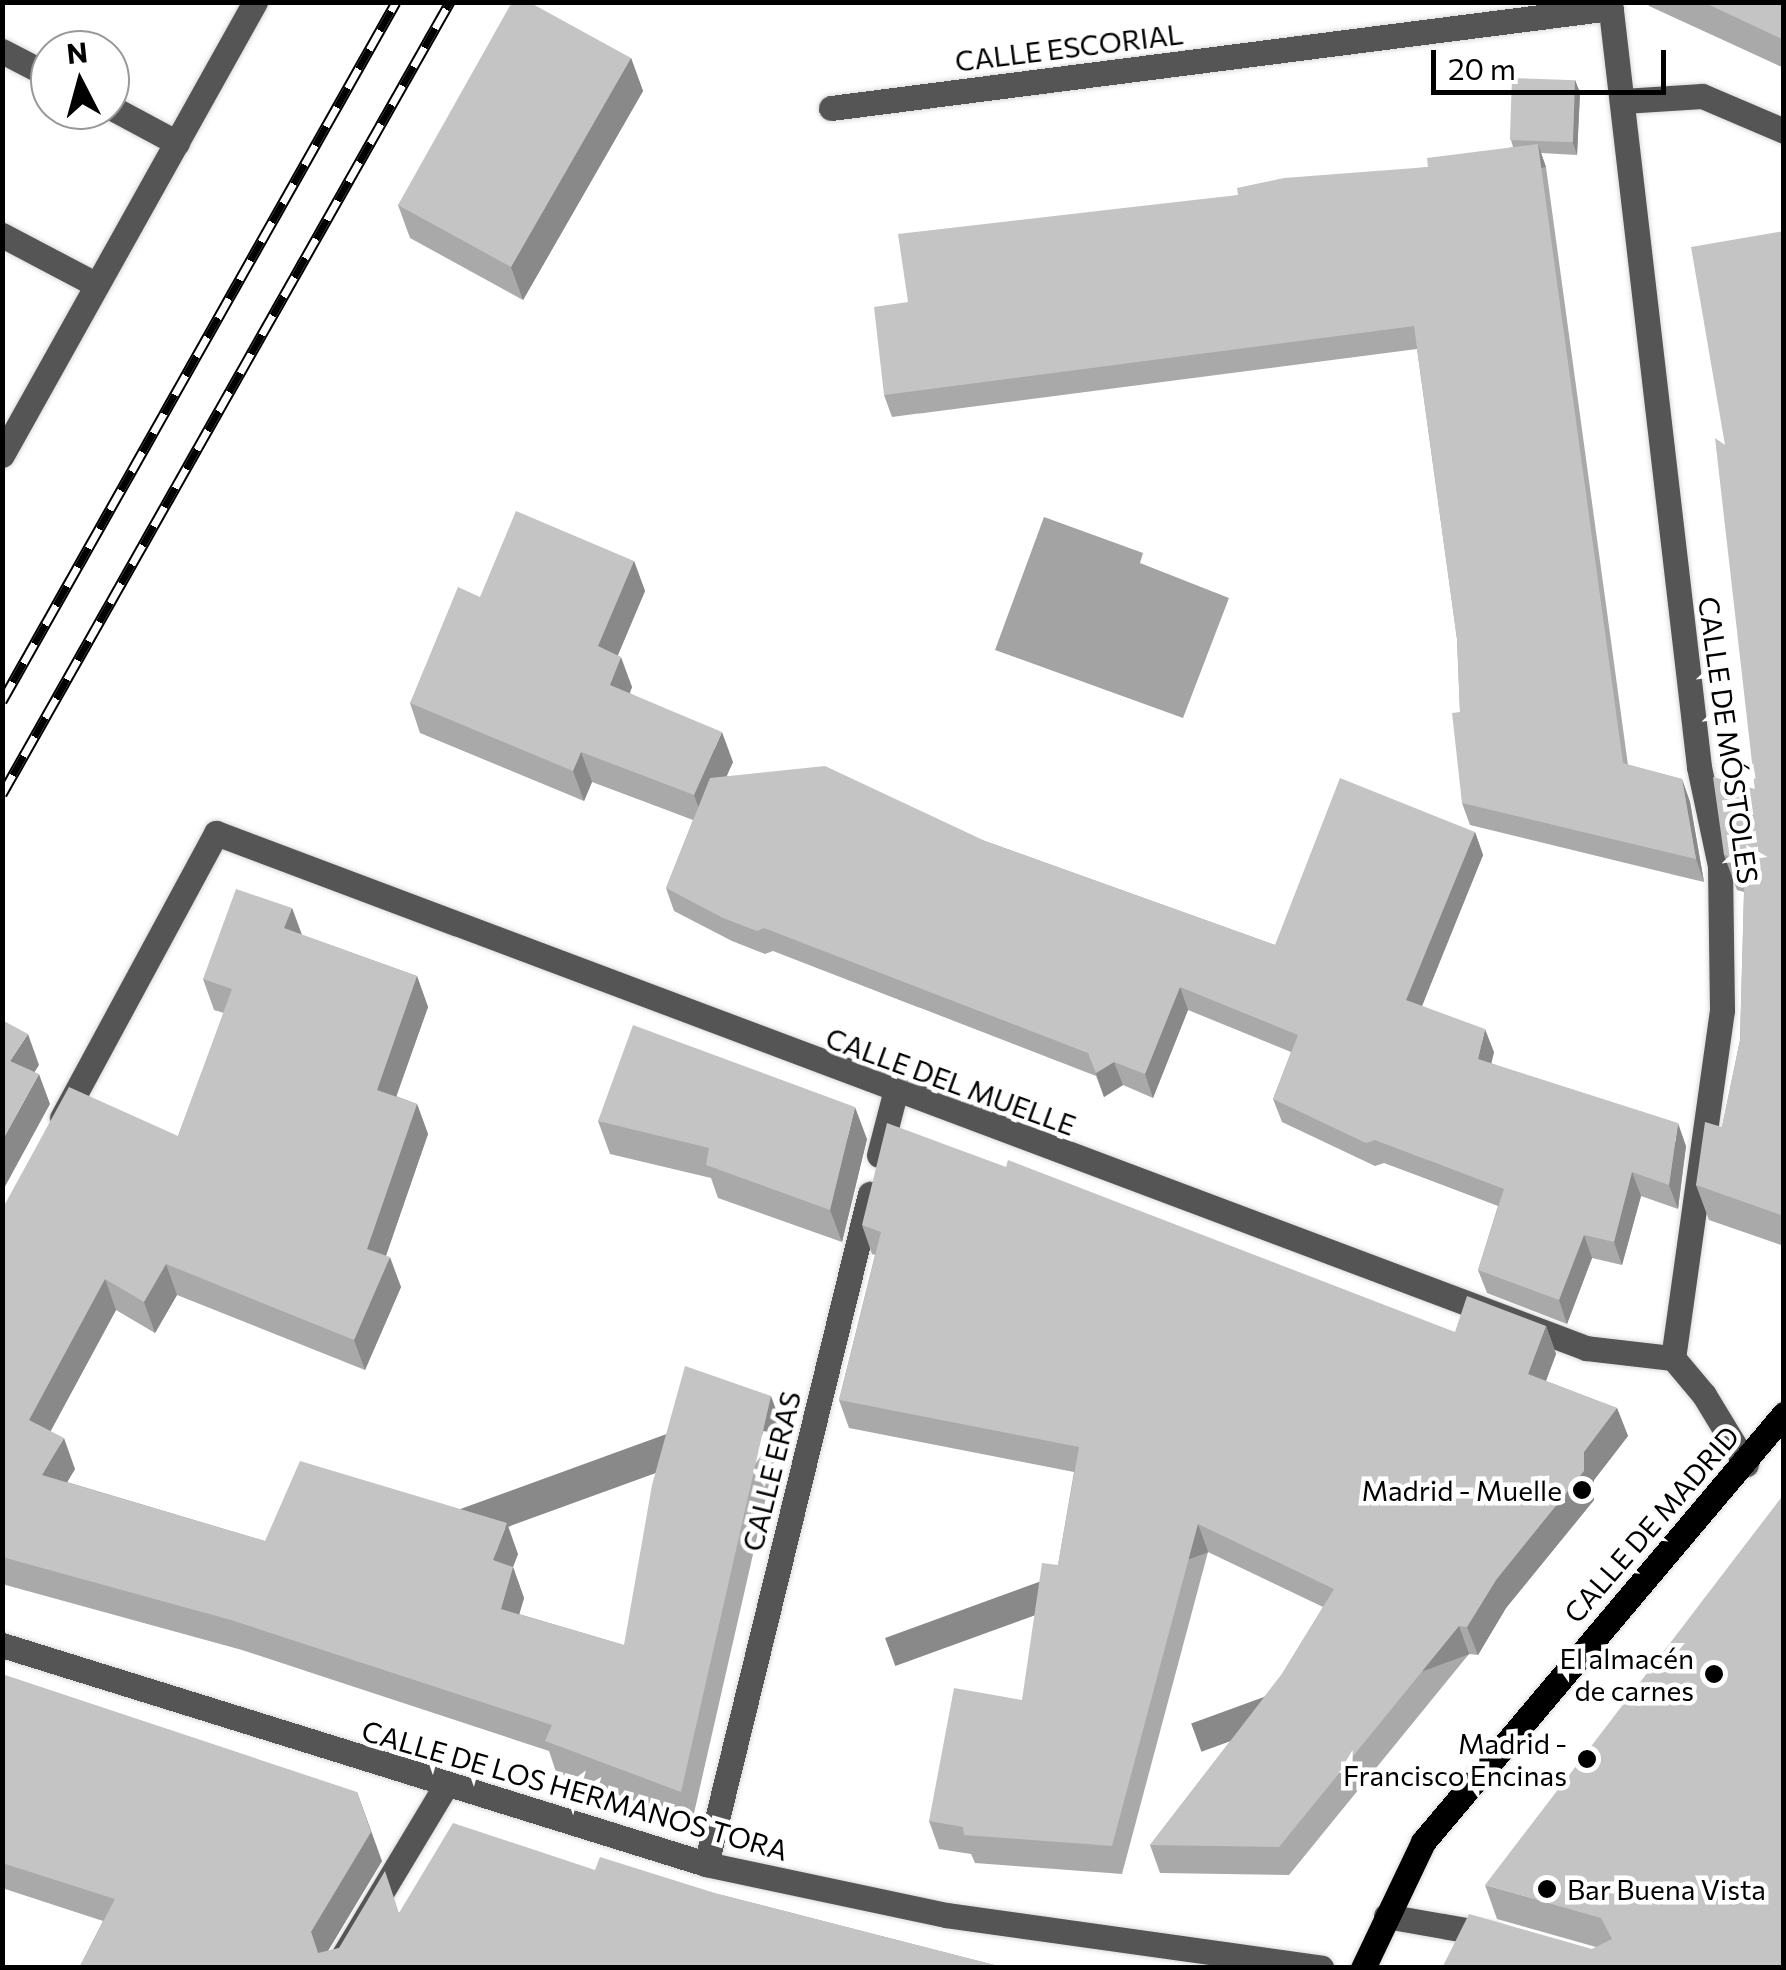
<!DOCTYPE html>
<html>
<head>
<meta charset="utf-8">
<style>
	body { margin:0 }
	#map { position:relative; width:1786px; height:1970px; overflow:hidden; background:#fff; font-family:Commissioner,sans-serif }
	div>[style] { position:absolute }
	.water>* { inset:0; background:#a3a3a3 }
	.roads { filter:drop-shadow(0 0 2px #dbdbdb) drop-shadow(0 0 2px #dbdbdb) }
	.minor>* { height:25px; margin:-12.5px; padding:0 12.5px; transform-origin:12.5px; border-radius:12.5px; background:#555 }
	.major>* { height:25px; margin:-12.5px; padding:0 12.5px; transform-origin:12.5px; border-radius:12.5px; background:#000 }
	.rail>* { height:11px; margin-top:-5.5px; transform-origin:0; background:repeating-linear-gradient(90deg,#fff 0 22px,#000 0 44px); box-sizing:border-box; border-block:2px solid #000 }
	.wall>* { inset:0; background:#a9a9a9 }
	.shaded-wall>* { inset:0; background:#898989; transform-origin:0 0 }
	.building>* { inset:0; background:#c4c4c4; transform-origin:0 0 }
	.dots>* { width:28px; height:28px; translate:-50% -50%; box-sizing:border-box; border:5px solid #fff; border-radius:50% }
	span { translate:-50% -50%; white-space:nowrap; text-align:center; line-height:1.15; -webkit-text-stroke:9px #fff; paint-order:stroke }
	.street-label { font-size:28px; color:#000 }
	.poi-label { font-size:28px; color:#000 }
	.right { translate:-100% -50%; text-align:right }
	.left { translate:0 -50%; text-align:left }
	.frame { position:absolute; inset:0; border:5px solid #000; pointer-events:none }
	.north { position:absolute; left:30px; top:30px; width:100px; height:100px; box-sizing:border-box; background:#fff; border:2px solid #999; border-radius:50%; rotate:354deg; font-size:28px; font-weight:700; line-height:40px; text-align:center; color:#000 }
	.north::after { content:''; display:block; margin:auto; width:35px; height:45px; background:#000; clip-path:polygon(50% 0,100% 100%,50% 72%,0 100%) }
	.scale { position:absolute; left:1431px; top:50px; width:235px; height:45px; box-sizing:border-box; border:5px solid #000; border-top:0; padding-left:12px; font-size:30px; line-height:35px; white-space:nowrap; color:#000; -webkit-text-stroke:8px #fff; paint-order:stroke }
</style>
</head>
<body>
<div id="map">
	<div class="water">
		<i style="clip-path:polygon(1044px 517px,1143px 553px,1140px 563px,1229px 598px,1183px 718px,995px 650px)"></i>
	</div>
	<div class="roads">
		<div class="minor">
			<i style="left:1610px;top:2px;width:770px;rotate:83.36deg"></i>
			<i style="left:1699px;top:767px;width:101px;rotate:78deg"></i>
			<i style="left:1720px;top:866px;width:144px;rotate:89.2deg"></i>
			<i style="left:1722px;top:1010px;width:351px;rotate:98deg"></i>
			<i style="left:1673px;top:1358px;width:48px;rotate:50deg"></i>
			<i style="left:1704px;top:1395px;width:81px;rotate:58.7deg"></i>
			<i style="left:2px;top:51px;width:54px;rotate:27.5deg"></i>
			<i style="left:1623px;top:101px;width:79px;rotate:-3.6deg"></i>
			<i style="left:1702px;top:96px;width:89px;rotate:23.1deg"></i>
			<i style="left:110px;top:107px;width:76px;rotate:28.2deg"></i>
			<i style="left:831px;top:108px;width:786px;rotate:-7.31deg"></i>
			<i style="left:2px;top:235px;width:107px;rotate:27.8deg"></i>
			<i style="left:2px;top:455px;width:519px;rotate:-60.82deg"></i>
			<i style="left:62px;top:1118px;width:324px;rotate:-61.6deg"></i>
			<i style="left:216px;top:833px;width:1464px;rotate:20.6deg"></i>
			<i style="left:1586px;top:1348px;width:88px;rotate:6.6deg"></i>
			<i style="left:879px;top:1155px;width:64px;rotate:-75.5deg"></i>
			<i style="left:2px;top:1645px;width:737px;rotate:17.28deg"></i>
			<i style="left:706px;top:1864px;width:245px;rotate:12deg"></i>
			<i style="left:946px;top:1915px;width:379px;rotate:8deg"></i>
			<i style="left:706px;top:1864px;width:690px;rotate:-76.25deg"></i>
			<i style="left:1386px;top:1916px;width:110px;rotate:10deg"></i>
			<i style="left:336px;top:1968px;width:210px;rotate:-59deg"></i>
		</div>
		<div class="major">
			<i style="left:1363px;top:1968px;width:140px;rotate:-64.5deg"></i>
			<i style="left:1423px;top:1842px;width:560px;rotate:-49.85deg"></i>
		</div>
	</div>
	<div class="rail">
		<i style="left:2px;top:701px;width:802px;rotate:-60.59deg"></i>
		<i style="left:2px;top:794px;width:910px;rotate:-60.51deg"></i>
	</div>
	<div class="wall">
		<i style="clip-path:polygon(1647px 2px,1784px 2px,1784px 68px,1649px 6px)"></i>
		<i style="clip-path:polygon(631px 58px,643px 91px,523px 300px,410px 238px,398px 205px)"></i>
		<i style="clip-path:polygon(1575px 80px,1580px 93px,1577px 155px,1541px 153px,1546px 167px,1628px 765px,1682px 779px,1690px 802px,1704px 882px,1470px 825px,1462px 803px,1460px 712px,1457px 639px,1417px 349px,892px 417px,884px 395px,908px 302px,1238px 195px,1428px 167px,1513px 147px,1511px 140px)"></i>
		<i style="clip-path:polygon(1784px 231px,1784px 1246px,1709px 1220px,1696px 1185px,1722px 1127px,1740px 1040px,1744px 892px,1737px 890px,1724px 855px,1755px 789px,1725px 445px)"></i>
		<i style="clip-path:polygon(634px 561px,645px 591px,618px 655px,632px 687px,630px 693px,733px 762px,726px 776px,985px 841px,1275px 945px,1475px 832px,1483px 855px,1422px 1006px,1494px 1052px,1491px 1063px,1686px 1146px,1678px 1209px,1641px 1196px,1622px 1265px,1592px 1258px,1567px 1324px,1487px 1293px,1478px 1270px,1498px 1206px,1384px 1163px,1375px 1166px,1282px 1122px,1273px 1099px,1291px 1052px,1188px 1010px,1153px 1098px,1123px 1085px,1104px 1097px,1096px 1076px,773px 951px,765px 954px,732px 941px,674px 911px,666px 888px,693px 820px,592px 782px,584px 801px,420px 733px,410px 703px,480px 597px)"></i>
		<i style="clip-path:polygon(292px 908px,302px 935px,417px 976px,428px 1007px,396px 1096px,417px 1104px,428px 1134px,386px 1255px,401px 1287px,365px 1370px,177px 1295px,155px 1333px,116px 1310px,50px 1431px,75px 1469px,67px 1482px,265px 1541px,518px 1554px,513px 1567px,524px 1598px,519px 1614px,624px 1645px,782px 1427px,692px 1822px,556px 1772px,549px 1751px,242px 1650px,2px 1584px,2px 1206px,178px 1136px,224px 1013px,214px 1010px,203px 979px)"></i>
		<i style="clip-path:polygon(598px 1121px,867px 1139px,842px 1242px,718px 1198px,711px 1178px,610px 1154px)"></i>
		<i style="clip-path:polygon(862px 1225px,1455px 1332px,1546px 1326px,1556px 1354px,1546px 1381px,1617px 1408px,1628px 1436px,1594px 1480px,1594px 1500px,1506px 1608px,1478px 1655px,1469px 1654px,1289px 1875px,1160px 1873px,1150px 1845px,1282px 1674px,1323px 1607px,1208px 1552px,1122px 1874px,975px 1863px,971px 1854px,939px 1849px,929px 1821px,1022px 1700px,1058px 1565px,1074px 1472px,849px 1428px,839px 1400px,875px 1255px,872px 1254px)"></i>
		<i style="clip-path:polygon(2px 1674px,382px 1861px,327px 1951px,339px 1948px,400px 1912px,595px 1870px,718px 1894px,1006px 1968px,79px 1968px,103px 1921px,2px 1888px)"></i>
		<i style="clip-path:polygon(1485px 1885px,1784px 1968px,1596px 1947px,1497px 1919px)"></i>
	</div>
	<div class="shaded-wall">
		<i style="clip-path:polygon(631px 58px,643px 91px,523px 300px,511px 267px)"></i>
		<i style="clip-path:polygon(1575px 80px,1580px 93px,1577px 155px,1573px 143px)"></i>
		<i style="left:1538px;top:144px;width:24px;height:625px;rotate:71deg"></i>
		<i style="clip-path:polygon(634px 561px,645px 591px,609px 676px,598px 646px)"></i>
		<i style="clip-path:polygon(621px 657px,632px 687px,620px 715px,610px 685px)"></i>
		<i style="clip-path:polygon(722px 732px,733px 762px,705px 825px,694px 795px)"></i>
		<i style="clip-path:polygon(581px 752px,592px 782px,584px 801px,573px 771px)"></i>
		<i style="clip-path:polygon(1682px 779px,1690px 802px,1704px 882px,1696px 859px)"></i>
		<i style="clip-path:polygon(1475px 832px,1483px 855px,1415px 1023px,1406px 1000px)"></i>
		<i style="clip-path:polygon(292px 908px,303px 938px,284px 928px)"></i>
		<i style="clip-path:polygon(417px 976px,428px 1007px,388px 1120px,377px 1090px)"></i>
		<i style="clip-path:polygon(1180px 987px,1188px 1010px,1153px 1098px,1145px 1074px)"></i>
		<i style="clip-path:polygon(1485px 1029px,1494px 1052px,1487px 1082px,1478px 1059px)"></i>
		<i style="clip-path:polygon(28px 1034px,39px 1065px,22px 1092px,10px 1061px)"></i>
		<i style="clip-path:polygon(1114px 1062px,1123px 1085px,1104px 1097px,1096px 1073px)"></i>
		<i style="clip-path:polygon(39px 1074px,50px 1104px,2px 1192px,2px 1141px)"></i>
		<i style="clip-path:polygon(417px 1104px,428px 1134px,378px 1279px,367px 1249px)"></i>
		<i style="clip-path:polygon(855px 1107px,867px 1139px,842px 1242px,830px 1210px)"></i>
		<i style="clip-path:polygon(1678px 1123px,1686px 1146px,1678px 1209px,1669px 1185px)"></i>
		<i style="clip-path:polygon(1632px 1172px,1641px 1196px,1622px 1265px,1614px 1242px)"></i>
		<i style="clip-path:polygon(1584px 1235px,1592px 1258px,1567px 1324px,1559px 1300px)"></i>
		<i style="clip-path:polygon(390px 1257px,401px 1287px,365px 1370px,354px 1340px)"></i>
		<i style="clip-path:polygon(166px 1264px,177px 1295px,155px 1333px,144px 1302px)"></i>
		<i style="clip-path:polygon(105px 1279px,116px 1310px,40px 1451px,29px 1420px)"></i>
		<i style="clip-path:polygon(1546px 1326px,1556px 1354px,1538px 1402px,1528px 1374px)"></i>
		<i style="left:771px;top:1396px;width:33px;height:406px;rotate:70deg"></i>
		<i style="clip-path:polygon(1617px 1408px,1628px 1436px,1594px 1480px,1594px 1500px,1506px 1608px,1478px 1655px,1467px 1627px,1496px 1580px,1584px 1452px)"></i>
		<i style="clip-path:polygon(64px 1438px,75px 1469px,53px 1506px,42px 1475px)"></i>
		<i style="clip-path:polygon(507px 1523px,518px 1554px,504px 1590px,493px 1560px)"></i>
		<i style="left:1198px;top:1524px;width:30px;height:333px;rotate:70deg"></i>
		<i style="clip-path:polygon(513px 1567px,524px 1598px,512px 1639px,501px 1609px)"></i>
		<i style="left:1459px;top:1626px;width:30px;height:285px;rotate:70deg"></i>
		<i style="clip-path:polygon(357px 1792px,382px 1861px,322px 1961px,323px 1968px,311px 1932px)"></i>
	</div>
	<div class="building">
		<i style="clip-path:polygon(512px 2px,529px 2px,631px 58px,511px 267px,398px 205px)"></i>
		<i style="clip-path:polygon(1703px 2px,1784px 2px,1784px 40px)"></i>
		<i style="left:1512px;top:78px;width:63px;height:62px;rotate:2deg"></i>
		<i style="clip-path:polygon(1538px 144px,1623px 763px,1682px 779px,1696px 859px,1462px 803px,1452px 713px,1460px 712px,1457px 639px,1414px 326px,884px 395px,874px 307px,908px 302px,898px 234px,1238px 195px,1237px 188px,1284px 178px,1428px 167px,1427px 158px)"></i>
		<i style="clip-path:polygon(1784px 231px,1784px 1216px,1696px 1185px,1705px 1122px,1722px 1127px,1740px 1040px,1745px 860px,1724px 855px,1713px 777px,1755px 789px,1715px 438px,1725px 445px,1691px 247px)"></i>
		<i style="clip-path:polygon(516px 511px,634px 561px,598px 646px,621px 657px,610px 685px,722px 732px,694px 795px,581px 752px,573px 771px,410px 703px,458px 587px,480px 597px)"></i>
		<i style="clip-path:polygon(825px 766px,985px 841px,1275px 945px,1340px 778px,1475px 832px,1406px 1000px,1485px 1029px,1478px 1059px,1678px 1123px,1669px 1185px,1632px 1172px,1614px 1242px,1584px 1235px,1559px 1300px,1478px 1270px,1504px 1189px,1375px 1140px,1366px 1143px,1273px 1099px,1298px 1035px,1180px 987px,1145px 1074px,1114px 1062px,1096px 1073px,1088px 1053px,764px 928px,757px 931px,723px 918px,666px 888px,710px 778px)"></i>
		<i style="clip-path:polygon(236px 889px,292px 908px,284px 928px,417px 976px,377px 1090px,417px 1104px,367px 1249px,390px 1257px,354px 1340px,166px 1264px,144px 1302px,105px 1279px,29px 1420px,64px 1438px,42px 1475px,265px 1541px,300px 1461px,507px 1523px,493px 1560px,513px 1567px,501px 1609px,624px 1645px,652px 1485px,685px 1366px,771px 1396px,681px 1792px,545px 1741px,552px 1725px,231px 1620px,2px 1557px,2px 1267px,4px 1264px,2px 1264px,2px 1206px,5px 1204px,69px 1087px,178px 1136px,232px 989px,203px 979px)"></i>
		<i style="clip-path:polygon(2px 1020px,28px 1034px,10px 1061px,39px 1074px,2px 1141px)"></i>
		<i style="clip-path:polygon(633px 1025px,855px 1107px,830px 1210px,706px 1165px,709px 1148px,598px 1121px)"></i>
		<i style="clip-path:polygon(887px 1123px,1006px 1167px,1008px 1160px,1455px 1332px,1467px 1296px,1546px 1326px,1528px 1374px,1617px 1408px,1584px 1452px,1584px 1471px,1496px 1580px,1467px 1627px,1459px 1626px,1279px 1847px,1150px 1845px,1282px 1674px,1334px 1589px,1198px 1524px,1112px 1846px,964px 1835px,963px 1827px,929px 1821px,954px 1688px,1022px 1700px,1042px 1563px,1058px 1565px,1079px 1447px,839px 1400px,881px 1232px,862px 1225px)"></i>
		<i style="clip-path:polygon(1784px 1494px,1784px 1783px,1781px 1787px,1784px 1788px,1784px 1968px,1442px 1968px,1469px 1914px,1592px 1949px,1612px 1939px,1601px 1918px,1485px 1885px)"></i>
		<i style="clip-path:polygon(2px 1674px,357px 1792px,371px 1832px,311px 1932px,318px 1953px,339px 1948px,385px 1871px,399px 1913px,453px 1823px,595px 1870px,600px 1857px,718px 1894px,1006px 1968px,79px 1968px,115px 1899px,2px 1863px)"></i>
	</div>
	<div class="dots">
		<i style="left:1582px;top:1490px;background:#000"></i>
		<i style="left:1714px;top:1674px;background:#000"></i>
		<i style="left:1587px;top:1759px;background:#000"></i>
		<i style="left:1547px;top:1889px;background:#000"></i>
	</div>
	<div class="street-label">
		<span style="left:1069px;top:47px;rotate:-7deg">CALLE ESCORIAL</span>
		<span style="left:1729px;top:740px;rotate:82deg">CALLE DE MÓSTOLES</span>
		<span style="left:951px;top:1081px;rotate:20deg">CALLE DEL MUELLE</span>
		<span style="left:771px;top:1471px;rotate:-76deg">CALLE ERAS</span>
		<span style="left:1651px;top:1524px;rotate:-49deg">CALLE DE MADRID</span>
		<span style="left:575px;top:1790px;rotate:16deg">CALLE DE LOS HERMANOS TORA</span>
	</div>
	<div class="poi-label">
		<span class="right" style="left:1562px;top:1490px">Madrid - Muelle</span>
		<span class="right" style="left:1694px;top:1674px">El almacén<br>de carnes</span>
		<span class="right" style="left:1567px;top:1759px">Madrid -<br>Francisco Encinas</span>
		<span class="left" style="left:1567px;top:1889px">Bar Buena Vista</span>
	</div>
	<div class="frame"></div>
	<div class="north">N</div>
	<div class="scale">20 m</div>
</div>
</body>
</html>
